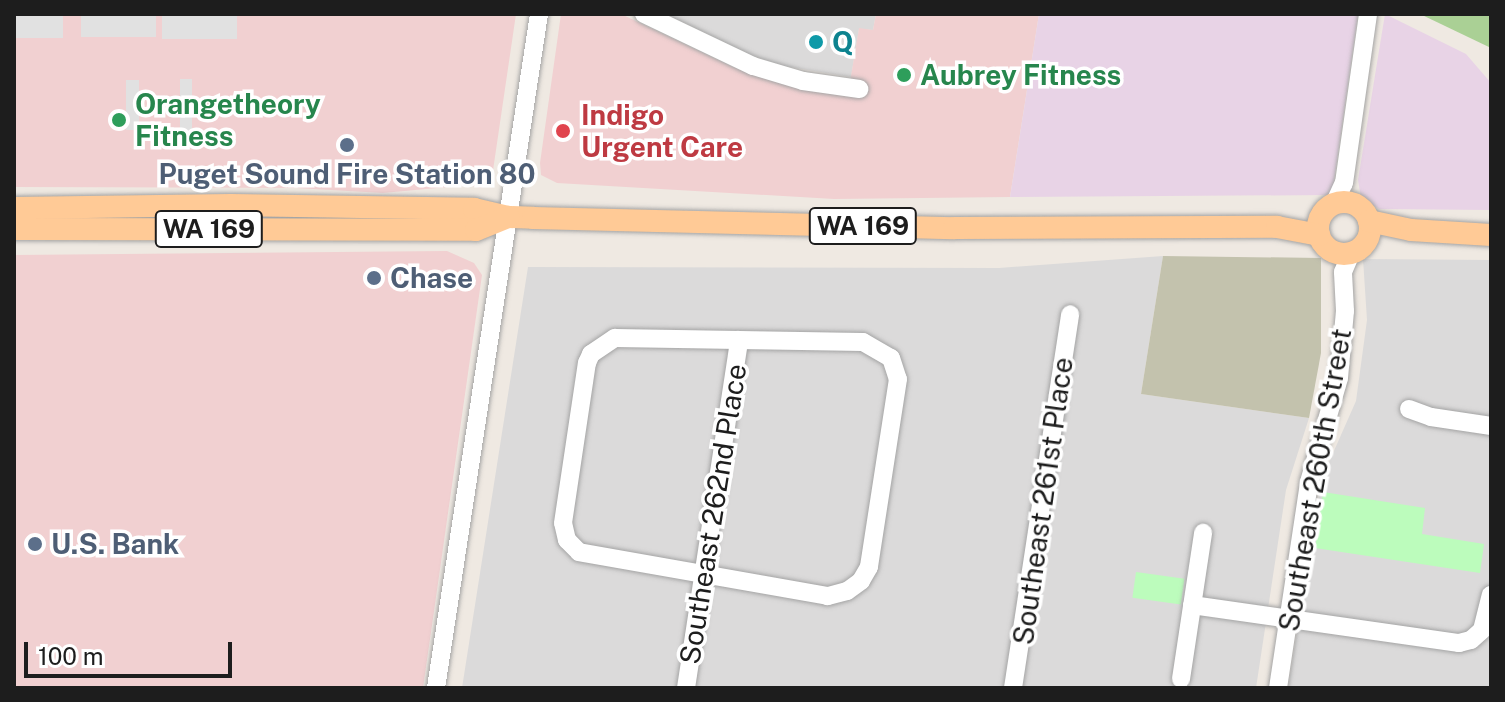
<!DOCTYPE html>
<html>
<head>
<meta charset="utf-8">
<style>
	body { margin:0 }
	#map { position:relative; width:1505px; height:702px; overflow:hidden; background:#efe9e2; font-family:"Public Sans",sans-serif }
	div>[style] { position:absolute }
	.residential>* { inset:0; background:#dbdada }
	.commercial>* { inset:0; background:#f1d0d1 }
	.industrial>* { inset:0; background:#e8d3e6 }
	.construction>* { inset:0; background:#c3c2ad }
	.forest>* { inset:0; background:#aad095 }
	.park>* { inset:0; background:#bcfcbc; transform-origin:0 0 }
	.parking>* { inset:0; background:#e1e1e1; transform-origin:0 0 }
	.roads { filter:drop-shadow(0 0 2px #a4a4a4) drop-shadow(0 0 2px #a4a4a4) }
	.minor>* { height:18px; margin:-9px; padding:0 9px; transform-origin:9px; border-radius:9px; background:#fff }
	.major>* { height:22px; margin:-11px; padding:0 11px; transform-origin:11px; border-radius:11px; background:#ffca96 }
	.major>.ring { margin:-11px; padding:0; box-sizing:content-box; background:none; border:22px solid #ffca96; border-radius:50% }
	.dots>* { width:22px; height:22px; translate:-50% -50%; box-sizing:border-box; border:4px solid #fff; border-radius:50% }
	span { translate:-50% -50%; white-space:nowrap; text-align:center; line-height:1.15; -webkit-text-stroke:7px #fff; paint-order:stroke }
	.shield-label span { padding:2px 6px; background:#fff; border:2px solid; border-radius:6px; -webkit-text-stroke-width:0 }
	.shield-label { font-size:26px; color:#1d1d1d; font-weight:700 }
	.culture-label { font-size:28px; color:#0d838f; font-weight:700 }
	.left { translate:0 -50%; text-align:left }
	.leisure-label { font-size:28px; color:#27864d; font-weight:700 }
	.health-label { font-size:28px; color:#be3a42; font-weight:700 }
	.service-label { font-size:28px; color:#4e5e75; font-weight:700 }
	.street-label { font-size:28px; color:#1d1d1d }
	.frame { position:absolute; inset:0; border:16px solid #1d1d1d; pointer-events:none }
	.scale { position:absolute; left:24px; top:642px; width:208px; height:36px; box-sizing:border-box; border:4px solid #1d1d1d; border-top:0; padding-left:10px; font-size:24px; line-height:28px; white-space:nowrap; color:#1d1d1d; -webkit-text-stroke:6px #fff; paint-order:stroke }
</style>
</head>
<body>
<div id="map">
	<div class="residential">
		<i style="clip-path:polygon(666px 14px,876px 14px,873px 30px,859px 29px,851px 77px,784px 66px,753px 56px)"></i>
		<i style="clip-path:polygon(1163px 256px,1141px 394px,1309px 418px,1286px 490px,1256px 688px,462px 688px,528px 267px,999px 268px)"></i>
		<i style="clip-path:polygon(1363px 259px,1491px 260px,1491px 688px,1288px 688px,1322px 478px,1356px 401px,1367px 320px)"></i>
	</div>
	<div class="commercial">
		<i style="clip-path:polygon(14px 14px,516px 14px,491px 184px,480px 188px,469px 185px,383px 193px,296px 188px,14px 187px)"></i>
		<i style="clip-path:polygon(561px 14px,621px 14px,733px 67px,780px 83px,848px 94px,859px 28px,873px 30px,876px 14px,1039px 14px,1010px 197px,834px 199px,557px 183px,541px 175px,540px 163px)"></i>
		<i style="clip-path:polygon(447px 251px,474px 263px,482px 275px,423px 688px,14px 688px,14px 255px)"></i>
	</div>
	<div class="industrial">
		<i style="clip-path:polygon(1039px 14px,1358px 14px,1332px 195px,1010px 197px)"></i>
		<i style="clip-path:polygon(1385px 14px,1466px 54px,1491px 83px,1491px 210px,1379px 209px,1361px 198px,1358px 180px)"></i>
	</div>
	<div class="construction">
		<i style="clip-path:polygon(1163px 256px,1321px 258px,1321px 353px,1309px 418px,1141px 394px)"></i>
	</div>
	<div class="forest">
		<i style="clip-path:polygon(1420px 14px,1491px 14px,1491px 48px)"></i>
	</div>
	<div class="park">
		<i style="clip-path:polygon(1323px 492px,1425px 508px,1422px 534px,1484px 544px,1480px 573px,1315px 548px)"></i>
		<i style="left:1136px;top:572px;width:49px;height:26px;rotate:8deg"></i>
	</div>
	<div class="parking">
		<i style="left:14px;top:14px;width:49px;height:24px"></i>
		<i style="left:81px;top:14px;width:75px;height:23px"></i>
		<i style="left:162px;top:14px;width:75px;height:25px"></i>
		<i style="left:180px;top:79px;width:12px;height:57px"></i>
		<i style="left:126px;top:80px;width:13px;height:50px"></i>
	</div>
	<div class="roads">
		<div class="minor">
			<i style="left:644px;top:14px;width:121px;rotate:25.5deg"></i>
			<i style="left:753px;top:66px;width:52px;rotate:16.7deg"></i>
			<i style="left:803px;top:81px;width:57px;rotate:8.1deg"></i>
			<i style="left:1334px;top:204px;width:23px;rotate:-65deg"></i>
			<i style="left:1344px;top:183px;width:171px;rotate:-81.9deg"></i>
			<i style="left:615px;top:338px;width:248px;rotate:0.9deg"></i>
			<i style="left:863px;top:342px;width:32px;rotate:30deg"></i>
			<i style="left:891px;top:358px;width:22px;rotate:72deg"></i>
			<i style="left:898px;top:379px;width:190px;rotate:98.8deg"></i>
			<i style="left:869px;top:567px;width:16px;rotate:120deg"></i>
			<i style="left:861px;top:581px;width:17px;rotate:144deg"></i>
			<i style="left:847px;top:591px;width:20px;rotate:165deg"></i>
			<i style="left:828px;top:596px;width:253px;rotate:-170deg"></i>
			<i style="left:579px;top:552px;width:17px;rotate:-135deg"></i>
			<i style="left:567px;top:540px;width:17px;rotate:-103deg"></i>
			<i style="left:563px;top:523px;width:162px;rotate:-81.5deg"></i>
			<i style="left:587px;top:363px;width:10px;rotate:-66deg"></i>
			<i style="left:591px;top:354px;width:29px;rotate:-34deg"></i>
			<i style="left:1409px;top:409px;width:23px;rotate:20deg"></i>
			<i style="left:1431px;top:417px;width:61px;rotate:8.5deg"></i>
			<i style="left:1192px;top:605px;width:270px;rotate:8.1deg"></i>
			<i style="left:1459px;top:643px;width:12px;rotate:-14deg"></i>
			<i style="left:1471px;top:640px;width:15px;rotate:-42deg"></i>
			<i style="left:1482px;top:630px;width:36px;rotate:-76deg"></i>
			<i style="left:1181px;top:679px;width:148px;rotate:-81.4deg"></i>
			<i style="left:436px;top:688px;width:682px;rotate:-81.31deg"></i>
			<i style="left:686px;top:688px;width:352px;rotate:-81.3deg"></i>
			<i style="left:1013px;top:688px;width:378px;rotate:-81.3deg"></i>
			<i style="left:1278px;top:688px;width:208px;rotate:-81.4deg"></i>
			<i style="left:1309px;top:482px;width:108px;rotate:-73.9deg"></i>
			<i style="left:1339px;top:378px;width:67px;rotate:-84.9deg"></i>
			<i style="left:1345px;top:311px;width:39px;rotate:-93deg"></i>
			<i style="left:1343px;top:272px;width:21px;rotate:-67deg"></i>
		</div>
		<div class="major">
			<i class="ring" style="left:1318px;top:202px;width:30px;height:30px"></i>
			<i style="left:14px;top:208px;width:217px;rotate:-0.8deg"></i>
			<i style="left:231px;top:205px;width:243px;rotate:0.9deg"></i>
			<i style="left:474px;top:209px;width:36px;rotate:13deg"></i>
			<i style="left:509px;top:217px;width:24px;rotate:2deg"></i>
			<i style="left:533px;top:218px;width:421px;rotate:1.4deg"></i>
			<i style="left:954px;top:228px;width:323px;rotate:-0.2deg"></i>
			<i style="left:1277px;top:227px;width:43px;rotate:10.8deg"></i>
			<i style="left:1369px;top:221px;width:43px;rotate:12.1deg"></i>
			<i style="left:1411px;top:230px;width:80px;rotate:3.6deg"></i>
			<i style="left:14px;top:229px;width:462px;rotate:0.1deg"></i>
			<i style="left:476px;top:230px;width:35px;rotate:-22deg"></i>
		</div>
	</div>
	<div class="dots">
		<i style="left:816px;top:42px;background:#0f9aa8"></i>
		<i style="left:904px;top:75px;background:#2e9e5b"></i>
		<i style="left:119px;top:120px;background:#2e9e5b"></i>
		<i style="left:563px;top:131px;background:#e0444e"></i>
		<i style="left:347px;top:145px;background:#5c6f8a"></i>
		<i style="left:374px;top:278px;background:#5c6f8a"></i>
		<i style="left:35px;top:544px;background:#5c6f8a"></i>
	</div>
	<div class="shield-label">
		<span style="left:863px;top:226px">WA 169</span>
		<span style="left:209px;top:229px">WA 169</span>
	</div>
	<div class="culture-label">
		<span class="left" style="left:832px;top:42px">Q</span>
	</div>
	<div class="leisure-label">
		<span class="left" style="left:920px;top:75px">Aubrey Fitness</span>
		<span class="left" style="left:135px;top:120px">Orangetheory<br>Fitness</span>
	</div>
	<div class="health-label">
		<span class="left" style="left:581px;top:131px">Indigo<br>Urgent Care</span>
	</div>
	<div class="service-label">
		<span style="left:347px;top:174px">Puget Sound Fire Station 80</span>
		<span class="left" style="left:390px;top:278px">Chase</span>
		<span class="left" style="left:51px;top:544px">U.S. Bank</span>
	</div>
	<div class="street-label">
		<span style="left:1315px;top:480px;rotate:-80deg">Southeast 260th Street</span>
		<span style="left:1043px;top:501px;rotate:-82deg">Southeast 261st Place</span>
		<span style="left:713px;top:514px;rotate:-81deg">Southeast 262nd Place</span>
	</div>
	<div class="frame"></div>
	<div class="scale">100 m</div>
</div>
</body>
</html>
